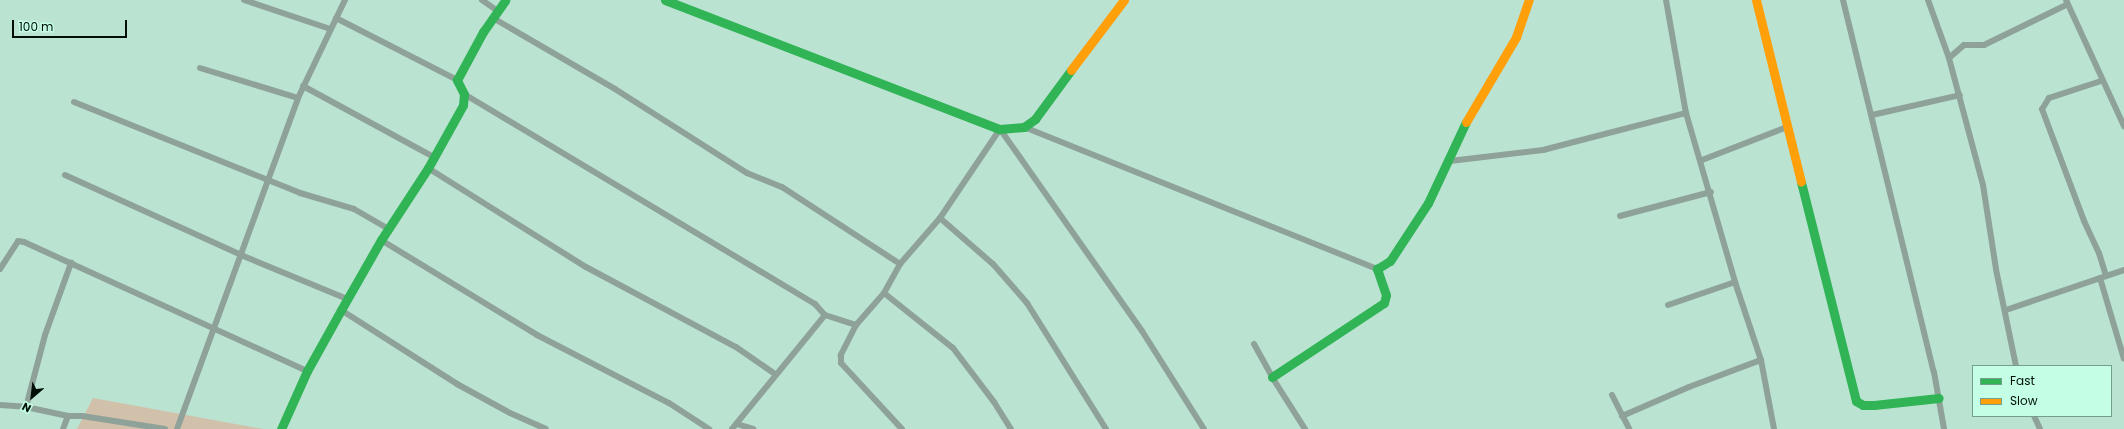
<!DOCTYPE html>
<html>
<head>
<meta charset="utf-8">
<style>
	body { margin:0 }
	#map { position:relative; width:2124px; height:429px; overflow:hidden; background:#bae3d2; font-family:Poppins,sans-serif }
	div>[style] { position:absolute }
	.green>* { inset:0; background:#d1c1aa }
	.street>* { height:6px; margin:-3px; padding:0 3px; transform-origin:3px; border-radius:3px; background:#8fa29a }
	.fast>* { height:9px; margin:-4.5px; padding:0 4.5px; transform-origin:4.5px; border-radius:4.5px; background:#30b455 }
	.slow>* { height:9px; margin:-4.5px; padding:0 4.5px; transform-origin:4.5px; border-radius:4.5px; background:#ff9f0a }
	span { translate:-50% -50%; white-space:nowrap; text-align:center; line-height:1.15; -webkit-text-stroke:3px #c3fee5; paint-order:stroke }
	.legend { position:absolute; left:1972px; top:365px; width:140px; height:52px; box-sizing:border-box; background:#c3fee5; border:1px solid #759f8d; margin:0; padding:5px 7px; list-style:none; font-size:12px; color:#001009 }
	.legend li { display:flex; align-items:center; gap:8px; height:20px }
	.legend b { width:20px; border:1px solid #759f8d }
	.north { position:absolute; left:12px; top:377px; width:40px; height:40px; -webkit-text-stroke:3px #c3fee5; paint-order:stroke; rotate:208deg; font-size:11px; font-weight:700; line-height:16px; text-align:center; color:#001009 }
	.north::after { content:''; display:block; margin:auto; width:14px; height:18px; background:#001009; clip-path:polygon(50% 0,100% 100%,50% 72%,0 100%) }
	.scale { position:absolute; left:12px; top:20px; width:115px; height:18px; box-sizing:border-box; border:2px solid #001009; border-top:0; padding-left:5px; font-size:12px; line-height:14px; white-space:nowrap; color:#001009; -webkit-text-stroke:3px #c3fee5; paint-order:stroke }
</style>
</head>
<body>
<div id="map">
	<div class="green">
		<i style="clip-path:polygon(93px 398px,258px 428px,264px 429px,77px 429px)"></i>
	</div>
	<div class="street">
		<i style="left:244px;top:0;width:91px;rotate:18.6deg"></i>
		<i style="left:482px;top:0;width:19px;rotate:35deg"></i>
		<i style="left:1666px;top:0;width:115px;rotate:80deg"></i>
		<i style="left:1686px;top:113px;width:176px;rotate:73.8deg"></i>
		<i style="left:1735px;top:282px;width:82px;rotate:71.6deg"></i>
		<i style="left:1761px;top:360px;width:70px;rotate:79.3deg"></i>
		<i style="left:1843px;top:0;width:383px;rotate:76.3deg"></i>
		<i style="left:1934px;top:372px;width:58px;rotate:80deg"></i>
		<i style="left:1928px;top:0;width:62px;rotate:70.1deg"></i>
		<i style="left:2066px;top:0;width:139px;rotate:65.3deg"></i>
		<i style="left:336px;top:18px;width:136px;rotate:27.1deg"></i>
		<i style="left:493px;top:18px;width:141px;rotate:30.2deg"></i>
		<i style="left:615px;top:89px;width:156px;rotate:32.5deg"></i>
		<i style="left:747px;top:173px;width:38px;rotate:22deg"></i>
		<i style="left:782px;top:187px;width:141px;rotate:33.1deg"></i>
		<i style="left:200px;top:68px;width:102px;rotate:17deg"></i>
		<i style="left:2101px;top:81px;width:55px;rotate:161.9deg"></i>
		<i style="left:2049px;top:98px;width:13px;rotate:122deg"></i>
		<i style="left:2042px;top:109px;width:120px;rotate:69.4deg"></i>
		<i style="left:2084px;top:221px;width:35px;rotate:65deg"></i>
		<i style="left:2099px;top:253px;width:24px;rotate:73deg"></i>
		<i style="left:303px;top:86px;width:149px;rotate:28.5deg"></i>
		<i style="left:464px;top:94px;width:409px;rotate:30.9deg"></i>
		<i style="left:815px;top:304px;width:15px;rotate:48deg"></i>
		<i style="left:74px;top:102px;width:244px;rotate:21.9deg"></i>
		<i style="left:300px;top:193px;width:56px;rotate:16.5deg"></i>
		<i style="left:354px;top:209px;width:39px;rotate:30deg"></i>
		<i style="left:1872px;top:115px;width:90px;rotate:-12.8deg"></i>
		<i style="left:1024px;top:127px;width:380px;rotate:21.9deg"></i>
		<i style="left:1702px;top:160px;width:91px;rotate:-21.2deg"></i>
		<i style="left:1450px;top:161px;width:94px;rotate:-6.7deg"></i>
		<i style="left:1543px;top:150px;width:148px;rotate:-14.5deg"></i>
		<i style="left:428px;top:168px;width:186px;rotate:32.1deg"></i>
		<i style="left:586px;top:267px;width:170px;rotate:28.1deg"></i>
		<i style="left:736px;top:347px;width:47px;rotate:34.7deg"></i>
		<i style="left:65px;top:175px;width:193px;rotate:24.4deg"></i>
		<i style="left:241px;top:255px;width:115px;rotate:22.5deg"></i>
		<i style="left:1620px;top:216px;width:94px;rotate:-14.8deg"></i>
		<i style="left:940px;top:218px;width:70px;rotate:41deg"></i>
		<i style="left:993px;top:264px;width:52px;rotate:48.9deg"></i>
		<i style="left:1027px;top:303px;width:149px;rotate:57.9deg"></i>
		<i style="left:381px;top:240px;width:183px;rotate:31.3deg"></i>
		<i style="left:537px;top:335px;width:148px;rotate:27.3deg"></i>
		<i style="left:669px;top:403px;width:48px;rotate:33deg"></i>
		<i style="left:0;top:269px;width:33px;rotate:-57deg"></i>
		<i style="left:18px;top:241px;width:6px;rotate:9deg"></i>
		<i style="left:24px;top:242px;width:311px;rotate:24.5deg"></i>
		<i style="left:2100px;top:278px;width:84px;rotate:73.5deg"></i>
		<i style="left:884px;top:293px;width:88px;rotate:38.6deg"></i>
		<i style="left:953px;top:348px;width:68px;rotate:52.8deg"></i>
		<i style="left:994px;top:402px;width:32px;rotate:58deg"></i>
		<i style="left:1668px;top:305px;width:71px;rotate:-18.9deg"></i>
		<i style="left:341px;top:310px;width:138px;rotate:32.5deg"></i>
		<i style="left:457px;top:384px;width:60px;rotate:28.7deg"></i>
		<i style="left:510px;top:413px;width:39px;rotate:24deg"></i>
		<i style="left:2006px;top:310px;width:125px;rotate:-18.7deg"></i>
		<i style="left:856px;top:325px;width:34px;rotate:117deg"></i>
		<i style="left:841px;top:355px;width:8px;rotate:90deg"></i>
		<i style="left:841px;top:363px;width:90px;rotate:47.3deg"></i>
		<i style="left:1254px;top:344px;width:38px;rotate:61deg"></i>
		<i style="left:1272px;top:377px;width:62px;rotate:57.6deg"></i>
		<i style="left:2016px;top:366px;width:99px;rotate:-101.7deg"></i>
		<i style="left:1996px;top:269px;width:85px;rotate:-98.8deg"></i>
		<i style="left:1983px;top:185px;width:131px;rotate:-105deg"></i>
		<i style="left:1949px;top:58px;width:20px;rotate:-41deg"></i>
		<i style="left:1964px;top:45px;width:20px"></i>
		<i style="left:1984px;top:45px;width:93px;rotate:-26deg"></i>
		<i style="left:1612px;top:395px;width:38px;rotate:63deg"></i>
		<i style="left:0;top:405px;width:26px;rotate:4deg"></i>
		<i style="left:26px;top:407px;width:43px;rotate:12.1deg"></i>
		<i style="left:26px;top:407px;width:74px;rotate:-75.2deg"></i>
		<i style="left:45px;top:335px;width:77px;rotate:-70.1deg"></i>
		<i style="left:1622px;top:416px;width:73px;rotate:-23.4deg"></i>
		<i style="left:1689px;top:387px;width:77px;rotate:-20.6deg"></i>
		<i style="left:2034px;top:416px;width:14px;rotate:65deg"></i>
		<i style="left:737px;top:424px;width:17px;rotate:17deg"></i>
		<i style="left:63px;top:429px;width:14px;rotate:-69deg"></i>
		<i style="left:68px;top:416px;width:14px"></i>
		<i style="left:82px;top:416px;width:84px;rotate:8.9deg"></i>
		<i style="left:177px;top:429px;width:352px;rotate:-69.9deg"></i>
		<i style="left:298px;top:98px;width:109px;rotate:-64.4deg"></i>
		<i style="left:732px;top:429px;width:147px;rotate:-50.8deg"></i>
		<i style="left:825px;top:315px;width:33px;rotate:18deg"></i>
		<i style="left:856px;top:325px;width:43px;rotate:-48.8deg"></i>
		<i style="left:884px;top:293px;width:33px;rotate:-61deg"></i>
		<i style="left:900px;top:264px;width:61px;rotate:-49deg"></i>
		<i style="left:940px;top:218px;width:107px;rotate:-56deg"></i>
		<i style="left:1000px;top:129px;width:247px;rotate:54.9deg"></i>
		<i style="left:1142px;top:331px;width:116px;rotate:57.7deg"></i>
	</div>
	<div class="fast">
		<i style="left:665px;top:0;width:359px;rotate:21.1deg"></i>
		<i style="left:1000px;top:129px;width:24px;rotate:-5deg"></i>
		<i style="left:1024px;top:127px;width:14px;rotate:-36deg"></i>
		<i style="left:1035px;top:119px;width:61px;rotate:-53.7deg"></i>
		<i style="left:1801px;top:182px;width:226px;rotate:75.9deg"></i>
		<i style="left:1856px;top:401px;width:8px;rotate:30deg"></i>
		<i style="left:1863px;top:405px;width:11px"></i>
		<i style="left:1874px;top:405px;width:65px;rotate:-6.1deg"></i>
		<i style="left:1272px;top:377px;width:134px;rotate:-33.5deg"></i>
		<i style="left:1384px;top:303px;width:8px;rotate:-76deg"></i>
		<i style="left:1386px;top:295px;width:28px;rotate:-109deg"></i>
		<i style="left:1377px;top:269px;width:15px;rotate:-32deg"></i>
		<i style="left:1390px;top:261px;width:69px;rotate:-56.8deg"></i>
		<i style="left:1428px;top:203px;width:89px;rotate:-64.9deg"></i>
		<i style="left:281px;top:429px;width:64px;rotate:-65.9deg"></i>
		<i style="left:307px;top:371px;width:70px;rotate:-60.9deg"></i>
		<i style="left:341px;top:310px;width:81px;rotate:-60.3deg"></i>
		<i style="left:381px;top:240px;width:86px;rotate:-56.9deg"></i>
		<i style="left:428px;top:168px;width:72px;rotate:-60.9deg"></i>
		<i style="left:463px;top:105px;width:11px;rotate:-85deg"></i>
		<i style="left:464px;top:94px;width:16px;rotate:-117deg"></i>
		<i style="left:457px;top:80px;width:55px;rotate:-61.6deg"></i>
		<i style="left:483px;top:32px;width:39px;rotate:-55deg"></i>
	</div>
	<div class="slow">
		<i style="left:1756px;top:0;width:187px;rotate:76.1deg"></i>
		<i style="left:1071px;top:70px;width:88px;rotate:-52.9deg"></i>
		<i style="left:1466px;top:122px;width:99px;rotate:-59.5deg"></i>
		<i style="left:1516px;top:37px;width:39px;rotate:-71deg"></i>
	</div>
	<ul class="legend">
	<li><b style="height:5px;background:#30b455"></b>Fast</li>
	<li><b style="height:5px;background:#ff9f0a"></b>Slow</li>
	</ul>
	<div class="north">N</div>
	<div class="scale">100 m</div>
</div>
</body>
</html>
